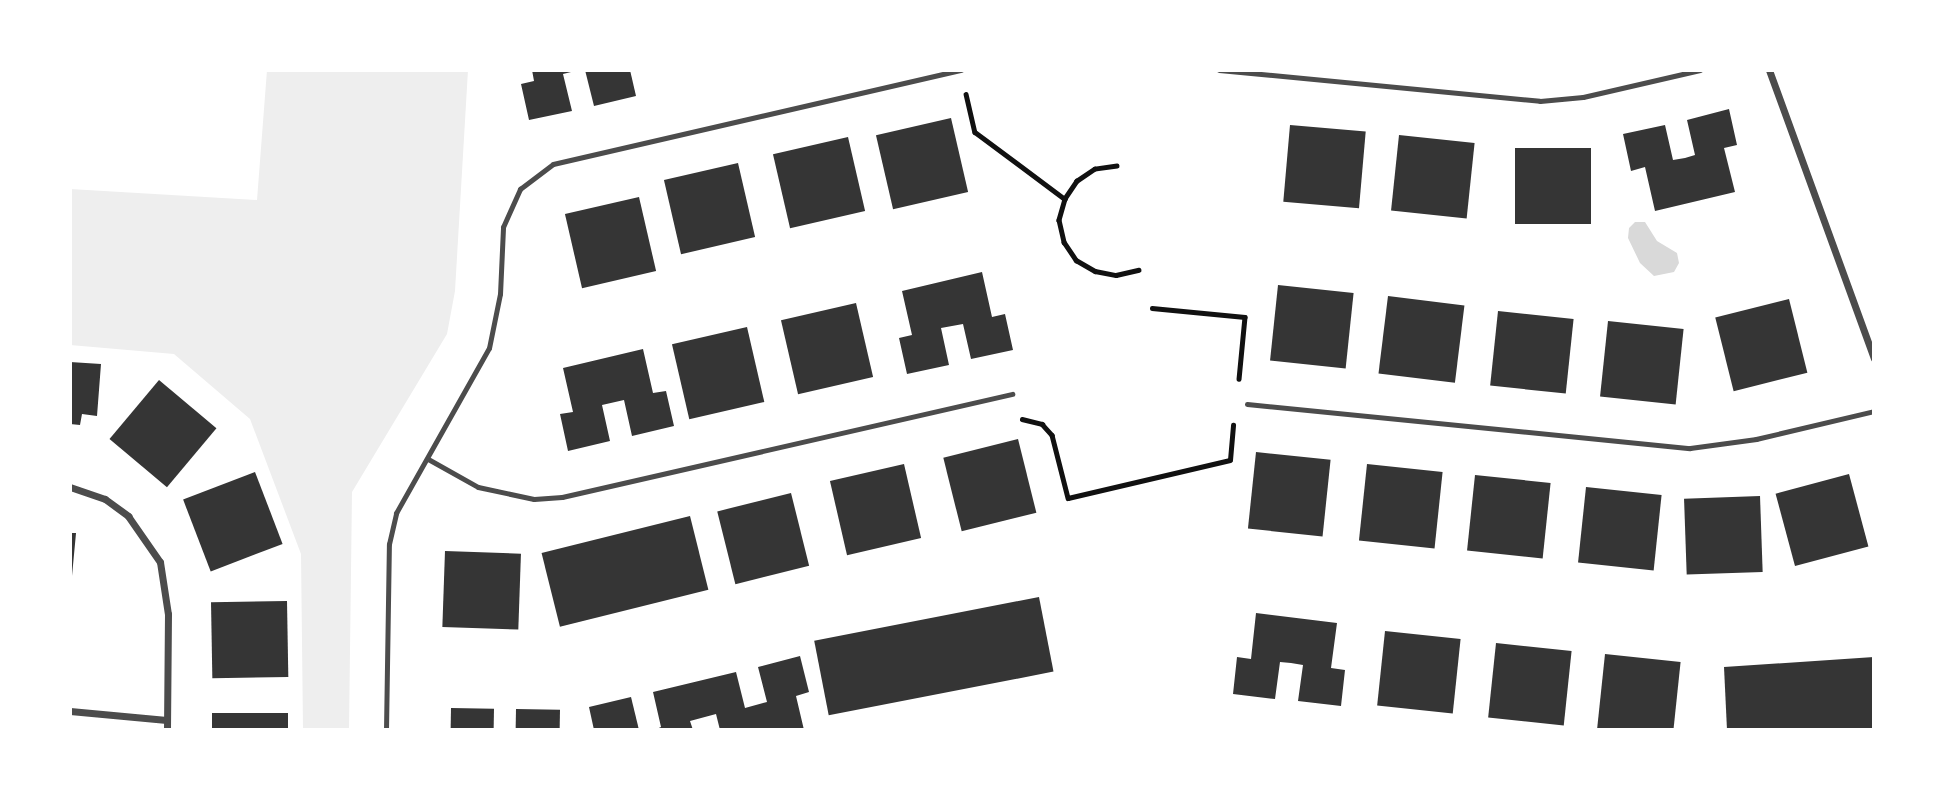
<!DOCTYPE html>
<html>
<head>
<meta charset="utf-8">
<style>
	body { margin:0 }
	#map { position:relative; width:1944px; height:800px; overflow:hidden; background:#fff; font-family:"Source Sans 3",sans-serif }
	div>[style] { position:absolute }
	.green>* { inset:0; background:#eee }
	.water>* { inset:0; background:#d9d9d9 }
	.building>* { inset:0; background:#353535; transform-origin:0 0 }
	.path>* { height:4.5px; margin:-2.25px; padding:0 2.25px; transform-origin:2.25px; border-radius:2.25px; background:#111 }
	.service>* { height:5px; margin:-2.5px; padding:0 2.5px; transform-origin:2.5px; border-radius:2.5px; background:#4c4c4c }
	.minor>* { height:7px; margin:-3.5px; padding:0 3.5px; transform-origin:3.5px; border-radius:3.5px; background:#4c4c4c }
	span { translate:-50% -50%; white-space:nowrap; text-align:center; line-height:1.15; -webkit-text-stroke:5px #fff; paint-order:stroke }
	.frame { position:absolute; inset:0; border:72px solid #fff; pointer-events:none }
</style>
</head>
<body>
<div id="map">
	<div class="green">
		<i style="clip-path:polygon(267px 70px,468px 70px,455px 291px,447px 334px,352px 492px,349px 730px,303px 730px,301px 554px,250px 419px,174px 354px,70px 345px,70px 189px,257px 200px)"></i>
	</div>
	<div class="water">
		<i style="clip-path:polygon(1635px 222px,1645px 222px,1657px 241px,1677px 253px,1679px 263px,1674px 272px,1654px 276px,1640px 263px,1628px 238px,1629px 228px)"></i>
	</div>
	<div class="building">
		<i style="clip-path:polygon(532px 70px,579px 70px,563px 74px,572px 111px,529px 120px,521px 84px,534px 81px)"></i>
		<i style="clip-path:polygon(585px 70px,630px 70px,636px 96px,594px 106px)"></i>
		<i style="clip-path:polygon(1729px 109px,1737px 145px,1724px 148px,1735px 192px,1655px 211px,1645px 167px,1631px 171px,1623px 134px,1665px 125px,1673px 160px,1685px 158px,1695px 155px,1687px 120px)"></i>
		<i style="left:951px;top:118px;width:76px;height:77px;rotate:77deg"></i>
		<i style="left:1290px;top:125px;width:76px;height:77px;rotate:5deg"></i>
		<i style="left:1399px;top:135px;width:76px;height:76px;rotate:6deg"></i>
		<i style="left:848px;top:137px;width:76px;height:77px;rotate:77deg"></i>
		<i style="left:1515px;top:148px;width:76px;height:76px"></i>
		<i style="left:738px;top:163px;width:76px;height:76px;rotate:77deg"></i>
		<i style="left:639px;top:197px;width:76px;height:76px;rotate:77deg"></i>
		<i style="clip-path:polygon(982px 272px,992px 317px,1005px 314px,1013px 350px,971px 359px,963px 324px,941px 328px,949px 365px,907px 374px,899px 338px,912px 335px,902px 291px)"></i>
		<i style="left:1278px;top:285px;width:76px;height:76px;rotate:6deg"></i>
		<i style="left:1388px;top:296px;width:77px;height:78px;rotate:7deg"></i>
		<i style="left:1789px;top:299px;width:76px;height:76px;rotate:76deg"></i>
		<i style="left:856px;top:303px;width:76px;height:77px;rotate:77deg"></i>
		<i style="left:1498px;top:311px;width:76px;height:75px;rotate:6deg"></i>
		<i style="left:1608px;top:321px;width:76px;height:76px;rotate:6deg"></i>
		<i style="left:747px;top:327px;width:77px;height:77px;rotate:77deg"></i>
		<i style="clip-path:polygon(643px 349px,653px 393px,666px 391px,674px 426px,632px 436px,624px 400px,602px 405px,610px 441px,568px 451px,560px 414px,573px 412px,563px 368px)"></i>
		<i style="clip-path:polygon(70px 362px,101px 364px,97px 416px,82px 414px,80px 425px,70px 424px)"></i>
		<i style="left:159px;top:380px;width:75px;height:77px;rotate:40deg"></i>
		<i style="left:1018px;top:439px;width:76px;height:77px;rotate:76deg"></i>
		<i style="left:1256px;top:452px;width:75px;height:77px;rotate:6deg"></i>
		<i style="left:904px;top:464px;width:76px;height:76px;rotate:77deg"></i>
		<i style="left:1367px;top:464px;width:76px;height:77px;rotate:6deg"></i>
		<i style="left:255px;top:472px;width:77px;height:77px;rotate:69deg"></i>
		<i style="left:1849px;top:474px;width:75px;height:76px;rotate:75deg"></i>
		<i style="left:1475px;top:475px;width:76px;height:76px;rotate:6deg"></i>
		<i style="left:1586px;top:487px;width:76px;height:76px;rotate:6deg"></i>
		<i style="left:791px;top:493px;width:75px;height:76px;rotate:76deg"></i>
		<i style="left:1760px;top:496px;width:76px;height:76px;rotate:88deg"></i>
		<i style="left:690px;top:516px;width:76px;height:153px;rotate:76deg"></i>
		<i style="clip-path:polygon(70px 533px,76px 533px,72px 576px,70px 576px)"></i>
		<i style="left:445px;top:551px;width:76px;height:76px;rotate:2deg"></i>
		<i style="left:1039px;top:597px;width:76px;height:229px;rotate:79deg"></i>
		<i style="left:287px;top:601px;width:76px;height:76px;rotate:89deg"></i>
		<i style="clip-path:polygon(1256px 613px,1337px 623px,1331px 668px,1345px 670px,1341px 706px,1298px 701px,1303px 665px,1291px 663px,1280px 662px,1275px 699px,1233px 694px,1237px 657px,1251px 659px)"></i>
		<i style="left:1385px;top:631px;width:76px;height:75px;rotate:6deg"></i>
		<i style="left:1496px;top:643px;width:76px;height:75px;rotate:6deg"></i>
		<i style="left:1605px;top:654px;width:76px;height:76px;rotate:6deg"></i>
		<i style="clip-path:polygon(800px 656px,809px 692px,796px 696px,804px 730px,720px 730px,716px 714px,690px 721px,693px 730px,654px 730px,661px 727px,653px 692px,736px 672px,745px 708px,767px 702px,758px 667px)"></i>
		<i style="clip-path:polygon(1874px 657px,1874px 730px,1727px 730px,1724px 667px)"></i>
		<i style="clip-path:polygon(631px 697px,639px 730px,594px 730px,589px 707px)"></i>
		<i style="left:451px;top:708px;width:43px;height:22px;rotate:1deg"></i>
		<i style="left:516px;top:709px;width:44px;height:21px;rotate:1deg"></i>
		<i style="left:288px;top:713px;width:17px;height:76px;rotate:90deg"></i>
	</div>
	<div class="path">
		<i style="left:966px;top:94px;width:39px;rotate:77deg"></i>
		<i style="left:975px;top:132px;width:112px;rotate:36.7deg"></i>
		<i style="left:1117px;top:166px;width:22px;rotate:172deg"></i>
		<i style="left:1095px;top:169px;width:22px;rotate:146deg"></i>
		<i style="left:1077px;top:181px;width:22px;rotate:124deg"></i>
		<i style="left:1065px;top:199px;width:22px;rotate:106deg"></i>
		<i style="left:1059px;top:220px;width:23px;rotate:77deg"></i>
		<i style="left:1064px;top:242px;width:22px;rotate:56deg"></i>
		<i style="left:1076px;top:260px;width:22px;rotate:30deg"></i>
		<i style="left:1095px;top:271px;width:21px;rotate:11deg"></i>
		<i style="left:1116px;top:275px;width:23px;rotate:-13deg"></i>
		<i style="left:1152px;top:308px;width:93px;rotate:5.5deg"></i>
		<i style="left:1245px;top:317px;width:62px;rotate:95.5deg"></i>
		<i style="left:1022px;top:419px;width:21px;rotate:14deg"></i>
		<i style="left:1042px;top:424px;width:15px;rotate:48deg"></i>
		<i style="left:1052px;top:435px;width:65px;rotate:75.7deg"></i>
		<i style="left:1068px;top:498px;width:166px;rotate:-13.2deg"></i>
		<i style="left:1230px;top:460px;width:35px;rotate:-85deg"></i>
	</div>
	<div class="service">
		<i style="left:1219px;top:70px;width:322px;rotate:5.5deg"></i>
		<i style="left:1540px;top:101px;width:43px;rotate:-5.3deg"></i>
		<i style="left:1583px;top:97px;width:120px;rotate:-13deg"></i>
		<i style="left:1247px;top:404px;width:445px;rotate:5.7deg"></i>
		<i style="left:1690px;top:448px;width:67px;rotate:-7.8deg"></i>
		<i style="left:1756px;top:439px;width:121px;rotate:-13.3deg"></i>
		<i style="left:428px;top:459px;width:57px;rotate:29.2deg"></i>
		<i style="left:478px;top:487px;width:57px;rotate:12.1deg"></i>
		<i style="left:534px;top:499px;width:28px;rotate:-4deg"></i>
		<i style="left:562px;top:497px;width:462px;rotate:-12.9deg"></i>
		<i style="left:386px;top:730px;width:186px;rotate:-89.1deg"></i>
		<i style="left:389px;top:544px;width:32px;rotate:-77deg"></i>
		<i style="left:396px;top:513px;width:189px;rotate:-60.6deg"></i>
		<i style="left:489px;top:348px;width:55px;rotate:-78.5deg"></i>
		<i style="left:500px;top:294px;width:67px;rotate:-87.4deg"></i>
		<i style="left:503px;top:227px;width:42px;rotate:-65.9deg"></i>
		<i style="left:520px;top:189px;width:41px;rotate:-37.1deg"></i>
		<i style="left:553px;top:164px;width:419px;rotate:-13deg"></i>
		<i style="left:1051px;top:730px;width:138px"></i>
	</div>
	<div class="minor">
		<i style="left:1769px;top:70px;width:307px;rotate:70deg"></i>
		<i style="left:70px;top:487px;width:37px;rotate:19deg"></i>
		<i style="left:105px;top:499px;width:29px;rotate:36deg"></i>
		<i style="left:128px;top:516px;width:56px;rotate:55.2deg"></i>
		<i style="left:160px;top:562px;width:53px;rotate:81.3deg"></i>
		<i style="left:168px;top:614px;width:116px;rotate:90.5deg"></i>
		<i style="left:70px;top:711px;width:97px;rotate:5.3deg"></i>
	</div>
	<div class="frame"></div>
</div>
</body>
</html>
